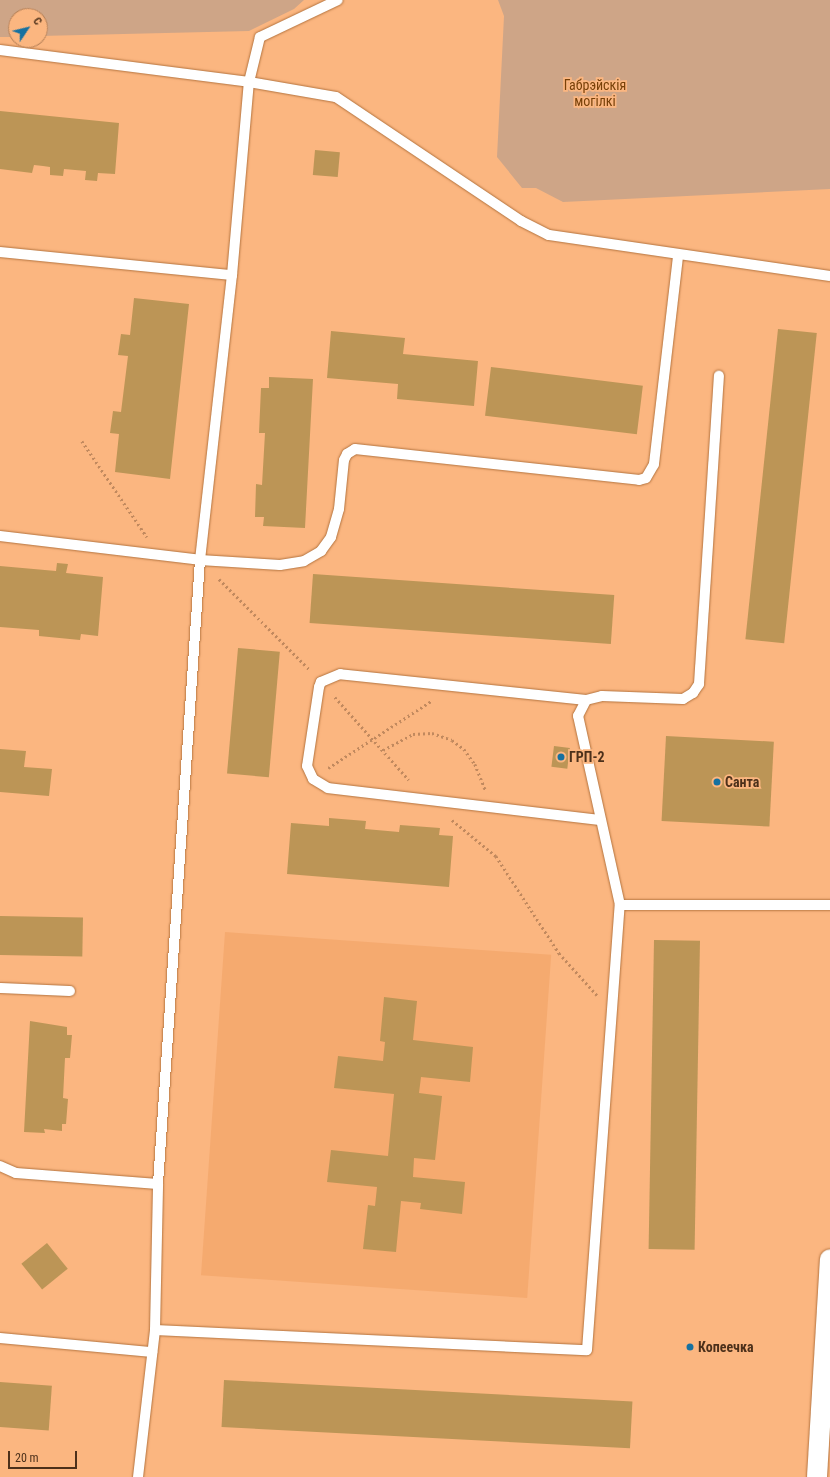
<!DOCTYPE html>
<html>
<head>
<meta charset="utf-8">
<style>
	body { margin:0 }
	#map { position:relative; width:830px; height:1477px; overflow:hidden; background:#fbb680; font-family:"Roboto Condensed",sans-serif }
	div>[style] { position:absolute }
	.built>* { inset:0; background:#f5aa6f; transform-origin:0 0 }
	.green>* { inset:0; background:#cea587 }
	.building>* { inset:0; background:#bc9556; transform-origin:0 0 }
	.path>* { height:2.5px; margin-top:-1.25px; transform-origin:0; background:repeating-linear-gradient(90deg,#c1895e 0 2px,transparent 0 5px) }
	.roads { filter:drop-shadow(0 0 1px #b4743f) drop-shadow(0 0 1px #b4743f) }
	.lane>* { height:10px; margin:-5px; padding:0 5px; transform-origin:5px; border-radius:5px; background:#fff }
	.street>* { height:20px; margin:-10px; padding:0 10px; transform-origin:10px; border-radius:10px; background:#fff }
	.dots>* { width:11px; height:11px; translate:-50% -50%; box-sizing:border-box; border:2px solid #fbb680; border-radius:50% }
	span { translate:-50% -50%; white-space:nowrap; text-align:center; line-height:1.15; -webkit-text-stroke:3.5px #fbb680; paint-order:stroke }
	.park-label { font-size:14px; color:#784109 }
	.poi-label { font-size:14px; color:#4c301a; font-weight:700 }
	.left { translate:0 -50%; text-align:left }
	.north { position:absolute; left:8px; top:8px; width:40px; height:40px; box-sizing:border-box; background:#fbb680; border:1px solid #b58057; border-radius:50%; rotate:55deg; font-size:11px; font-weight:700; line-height:16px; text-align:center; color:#4c301a }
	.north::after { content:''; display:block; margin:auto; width:14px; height:18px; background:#1671a0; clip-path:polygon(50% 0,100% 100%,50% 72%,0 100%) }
	.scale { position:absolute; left:8px; top:1451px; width:69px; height:18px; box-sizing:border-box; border:2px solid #4c301a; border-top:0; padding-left:5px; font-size:12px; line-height:14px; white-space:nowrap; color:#4c301a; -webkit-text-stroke:3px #fbb680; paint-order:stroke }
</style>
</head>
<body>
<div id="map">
	<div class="built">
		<i style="left:225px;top:932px;width:327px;height:344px;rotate:4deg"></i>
	</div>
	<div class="green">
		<i style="clip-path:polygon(0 0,304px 0,294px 9px,249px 31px,40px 36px,40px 16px,16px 16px,16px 37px,0 37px)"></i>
		<i style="clip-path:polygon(498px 0,830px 0,830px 189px,563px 202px,536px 188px,522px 188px,497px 157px,504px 16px)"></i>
	</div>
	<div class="building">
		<i style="clip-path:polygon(0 111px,119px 123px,115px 174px,98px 173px,97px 181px,85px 180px,86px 171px,64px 169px,63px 176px,50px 175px,50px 167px,43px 166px,34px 165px,32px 173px,0 169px)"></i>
		<i style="left:315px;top:150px;width:25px;height:25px;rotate:5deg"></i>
		<i style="clip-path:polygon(134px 298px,189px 304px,170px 479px,115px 472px,119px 434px,110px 433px,113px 411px,121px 412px,128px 356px,118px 355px,121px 334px,130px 335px)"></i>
		<i style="left:778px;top:329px;width:39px;height:312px;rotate:6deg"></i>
		<i style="clip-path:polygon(331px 331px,405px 338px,403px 354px,478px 361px,474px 406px,397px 399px,398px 384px,327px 378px)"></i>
		<i style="left:491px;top:367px;width:153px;height:49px;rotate:7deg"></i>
		<i style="clip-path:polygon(269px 377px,313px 379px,305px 528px,263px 526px,264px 517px,255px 517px,256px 484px,262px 485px,265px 433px,259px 433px,261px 388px,269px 388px)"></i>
		<i style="clip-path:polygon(57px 563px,68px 564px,66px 573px,103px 577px,98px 636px,81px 634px,80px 640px,39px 636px,39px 630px,0 627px,0 566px,56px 571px)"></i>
		<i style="left:313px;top:574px;width:302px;height:49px;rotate:4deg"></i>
		<i style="left:238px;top:648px;width:42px;height:126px;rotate:5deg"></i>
		<i style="left:666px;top:736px;width:108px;height:85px;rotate:3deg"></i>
		<i style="left:554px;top:746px;width:16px;height:21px;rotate:7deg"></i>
		<i style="clip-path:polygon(0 749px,26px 751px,24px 767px,52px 769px,49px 796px,0 792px)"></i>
		<i style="clip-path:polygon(329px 818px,366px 821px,365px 829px,399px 832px,400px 825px,440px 828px,439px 835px,453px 836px,449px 887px,287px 874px,291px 823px,329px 826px)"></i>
		<i style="left:0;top:916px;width:83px;height:39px;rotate:1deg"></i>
		<i style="left:654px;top:940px;width:46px;height:309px;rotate:1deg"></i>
		<i style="clip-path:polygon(384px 997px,417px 1001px,413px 1040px,473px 1047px,470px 1082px,421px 1077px,419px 1093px,442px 1096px,435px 1160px,414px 1158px,413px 1177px,465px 1182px,462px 1214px,420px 1209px,421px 1203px,401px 1201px,396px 1252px,363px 1249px,368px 1205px,375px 1206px,377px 1187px,327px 1182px,331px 1150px,388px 1156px,394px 1094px,334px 1088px,338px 1056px,383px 1061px,385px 1042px,380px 1041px)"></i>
		<i style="clip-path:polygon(30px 1021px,67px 1027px,67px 1035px,72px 1035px,70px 1058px,65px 1058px,63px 1098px,68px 1099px,66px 1124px,62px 1124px,62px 1131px,44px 1129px,45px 1133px,24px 1132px)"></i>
		<i style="left:47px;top:1243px;width:33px;height:33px;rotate:51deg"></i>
		<i style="left:224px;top:1380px;width:409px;height:47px;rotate:3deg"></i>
		<i style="left:0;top:1382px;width:52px;height:45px;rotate:4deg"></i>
	</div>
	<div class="path">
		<i style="left:82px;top:441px;width:116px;rotate:55.9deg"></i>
		<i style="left:219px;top:579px;width:129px;rotate:45deg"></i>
		<i style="left:335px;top:697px;width:111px;rotate:48.3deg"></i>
		<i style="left:383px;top:750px;width:34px;rotate:-28deg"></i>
		<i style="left:413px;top:734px;width:19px;rotate:-3deg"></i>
		<i style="left:432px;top:733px;width:21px;rotate:19deg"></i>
		<i style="left:452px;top:740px;width:15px;rotate:37deg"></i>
		<i style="left:464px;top:749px;width:19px;rotate:54deg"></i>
		<i style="left:475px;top:764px;width:29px;rotate:68deg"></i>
		<i style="left:328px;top:768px;width:123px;rotate:-33deg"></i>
		<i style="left:452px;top:820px;width:57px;rotate:39.3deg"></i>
		<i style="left:496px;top:856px;width:116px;rotate:57deg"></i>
		<i style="left:559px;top:953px;width:57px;rotate:47.9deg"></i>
	</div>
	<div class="roads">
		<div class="lane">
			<i style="left:0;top:50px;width:251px;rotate:7.3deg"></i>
			<i style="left:249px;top:82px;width:88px;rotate:9.8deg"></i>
			<i style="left:336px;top:97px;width:223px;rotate:33.8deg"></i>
			<i style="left:521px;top:221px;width:31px;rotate:27deg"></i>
			<i style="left:549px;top:235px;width:284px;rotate:8.3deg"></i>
			<i style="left:0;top:252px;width:233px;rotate:5.7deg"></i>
			<i style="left:0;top:536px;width:201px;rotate:6.8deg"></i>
			<i style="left:200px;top:560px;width:80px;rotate:3.6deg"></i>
			<i style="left:280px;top:565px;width:24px;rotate:-9deg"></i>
			<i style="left:304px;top:561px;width:20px;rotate:-30deg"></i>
			<i style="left:321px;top:551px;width:17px;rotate:-54deg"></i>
			<i style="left:331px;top:537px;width:29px;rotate:-74deg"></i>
			<i style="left:339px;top:509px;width:49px;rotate:-84.2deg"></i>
			<i style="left:344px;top:460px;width:7px;rotate:-63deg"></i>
			<i style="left:347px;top:454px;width:9px;rotate:-32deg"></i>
			<i style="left:355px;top:449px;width:286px;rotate:6.2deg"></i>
			<i style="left:639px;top:480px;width:7px;rotate:-16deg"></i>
			<i style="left:646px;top:478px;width:16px;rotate:-60deg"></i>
			<i style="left:654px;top:464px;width:210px;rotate:-83.4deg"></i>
			<i style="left:586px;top:700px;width:247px;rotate:-174deg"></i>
			<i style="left:340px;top:674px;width:21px;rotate:157deg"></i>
			<i style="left:321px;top:682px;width:5px;rotate:112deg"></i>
			<i style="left:319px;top:687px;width:80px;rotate:98.6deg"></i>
			<i style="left:307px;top:766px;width:14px;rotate:65deg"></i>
			<i style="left:313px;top:779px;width:17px;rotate:31deg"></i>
			<i style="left:328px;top:788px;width:273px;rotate:6.7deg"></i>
			<i style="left:620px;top:905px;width:210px"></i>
			<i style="left:0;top:988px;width:70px;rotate:2.5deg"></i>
			<i style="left:0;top:1166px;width:17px;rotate:24deg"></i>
			<i style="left:16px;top:1173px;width:142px;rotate:4.4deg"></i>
			<i style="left:155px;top:1330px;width:432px;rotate:2.7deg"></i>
			<i style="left:587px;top:1350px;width:446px;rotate:-85.8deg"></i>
			<i style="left:620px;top:905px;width:194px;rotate:-102.5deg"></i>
			<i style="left:578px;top:716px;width:18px;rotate:-63deg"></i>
			<i style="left:586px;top:700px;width:16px;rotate:-14deg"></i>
			<i style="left:602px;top:696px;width:81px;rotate:2.1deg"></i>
			<i style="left:683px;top:699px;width:12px;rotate:-31deg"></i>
			<i style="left:693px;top:693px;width:11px;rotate:-56deg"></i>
			<i style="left:699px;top:684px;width:309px;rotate:-86.3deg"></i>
			<i style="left:0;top:1338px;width:153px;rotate:5.3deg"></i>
			<i style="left:138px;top:1477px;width:148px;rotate:-83.4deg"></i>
			<i style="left:155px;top:1330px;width:146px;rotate:-88.8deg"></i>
			<i style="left:158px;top:1184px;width:625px;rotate:-86.15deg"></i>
			<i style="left:200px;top:560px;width:287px;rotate:-83.6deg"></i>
			<i style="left:232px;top:275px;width:194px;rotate:-85deg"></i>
			<i style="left:249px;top:82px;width:46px;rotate:-76.3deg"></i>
			<i style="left:260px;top:37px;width:86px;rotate:-25.4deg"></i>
		</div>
		<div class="street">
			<i style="left:817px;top:1477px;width:218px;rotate:-86.6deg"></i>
		</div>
	</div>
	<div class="dots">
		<i style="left:561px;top:757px;background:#1671a0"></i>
		<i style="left:717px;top:782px;background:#1671a0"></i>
		<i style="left:690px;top:1347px;background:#1671a0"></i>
	</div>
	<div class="park-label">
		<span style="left:595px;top:93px">Габрэйскія<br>могілкі</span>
	</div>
	<div class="poi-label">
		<span class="left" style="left:569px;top:757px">ГРП-2</span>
		<span class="left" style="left:725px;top:782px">Санта</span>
		<span class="left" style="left:698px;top:1347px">Копеечка</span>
	</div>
	<div class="north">С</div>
	<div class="scale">20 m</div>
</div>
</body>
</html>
